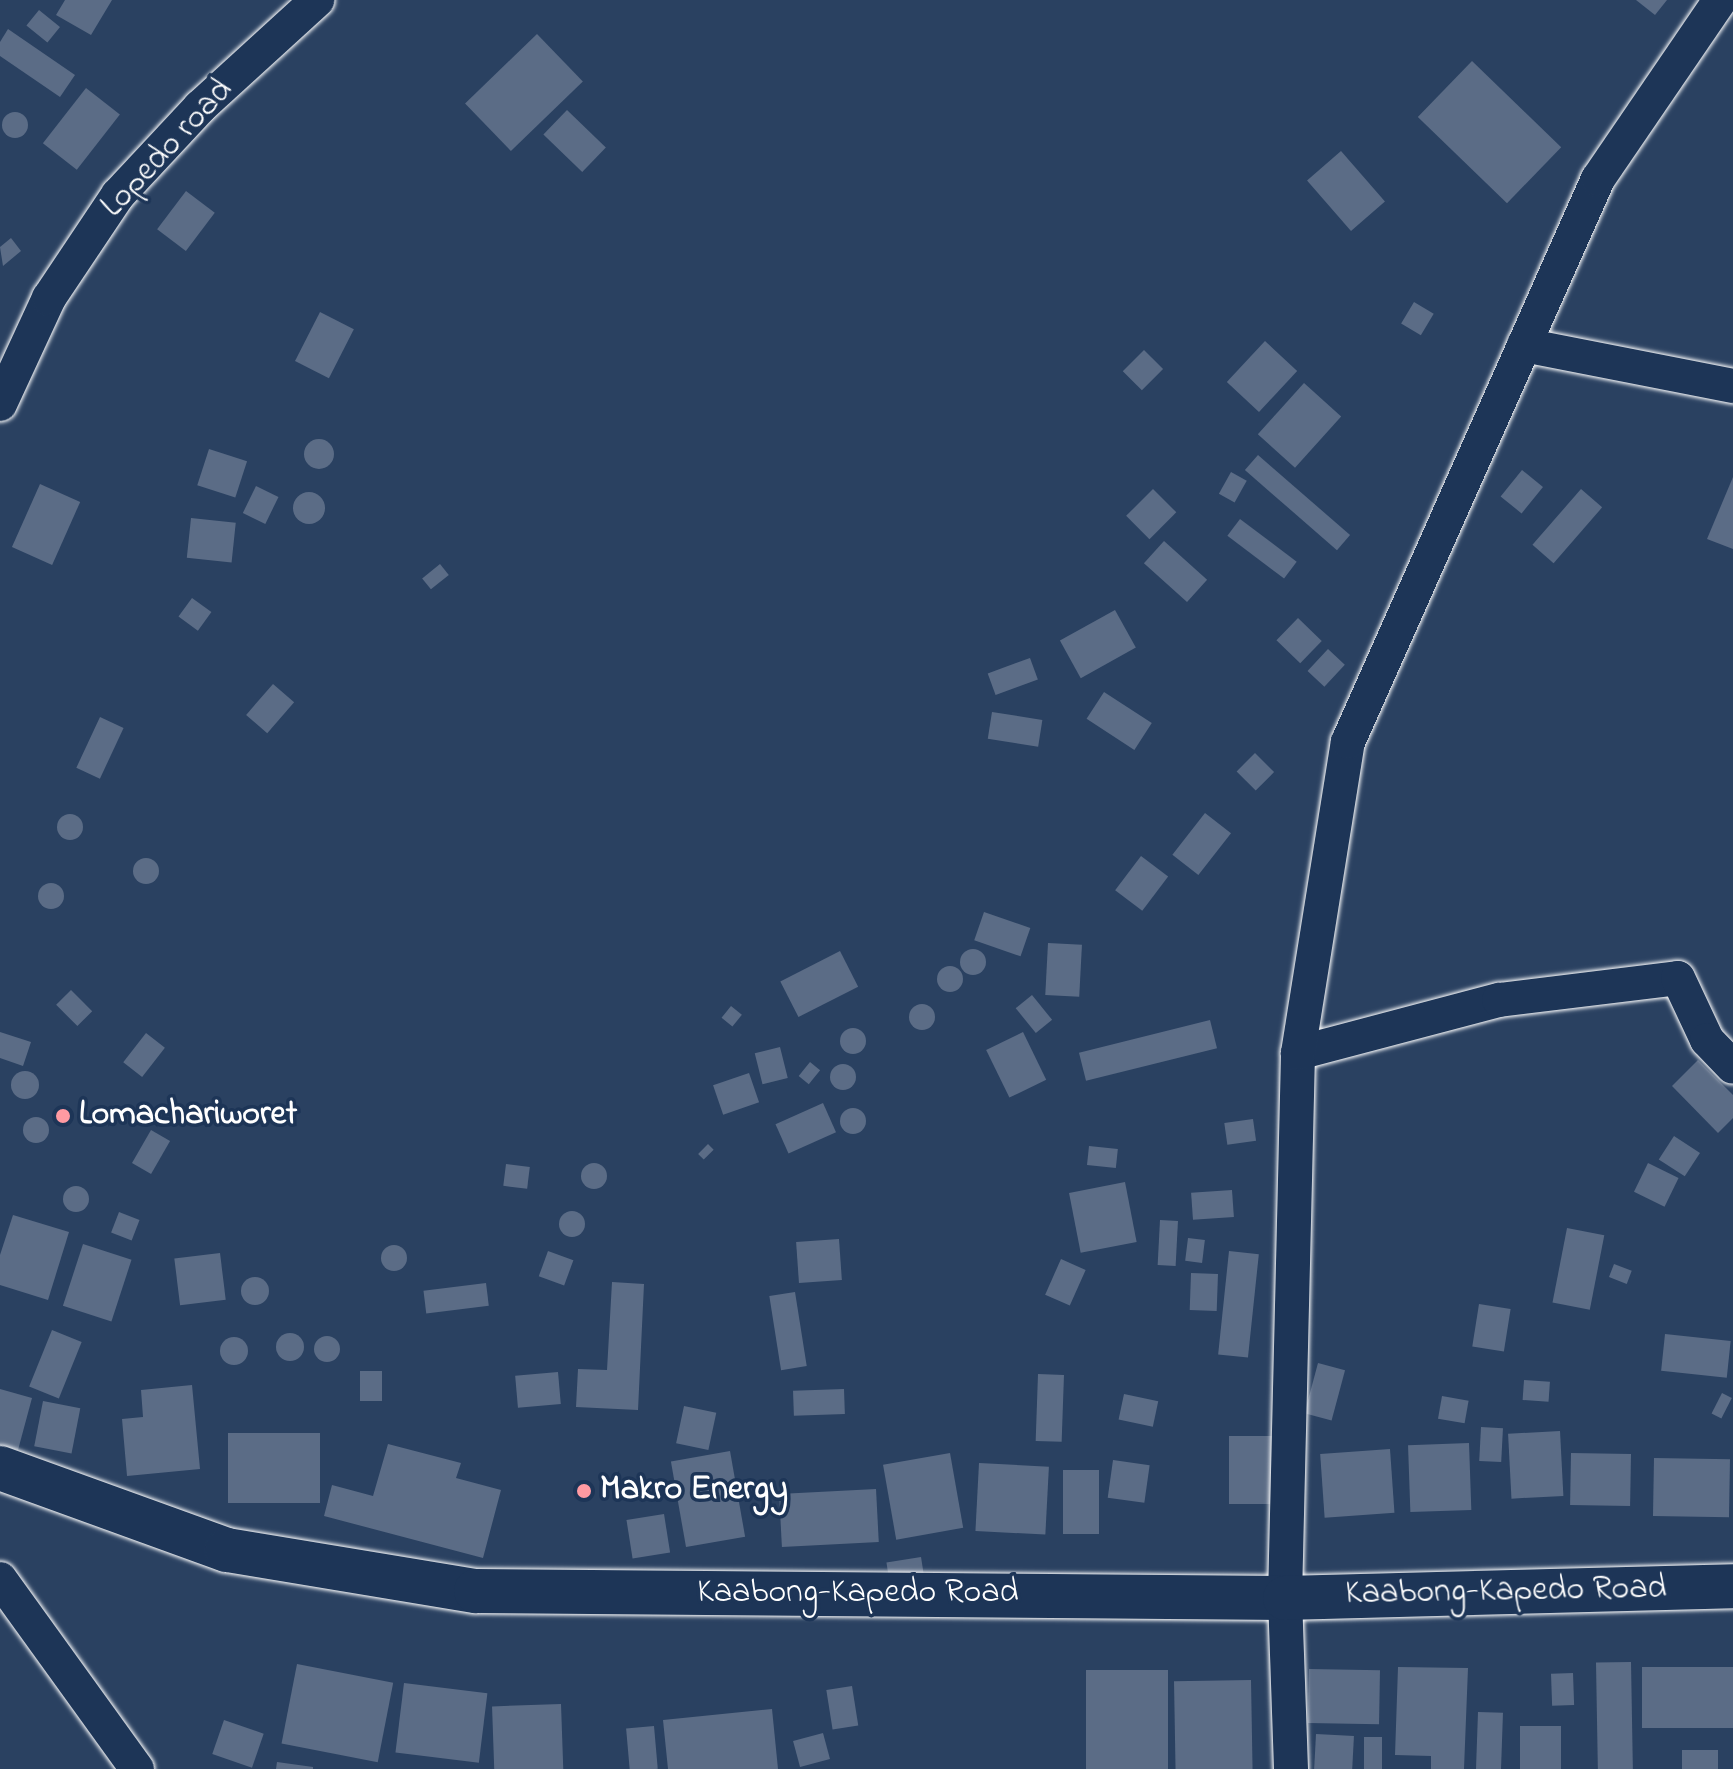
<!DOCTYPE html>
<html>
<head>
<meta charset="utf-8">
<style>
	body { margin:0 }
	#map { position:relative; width:1733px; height:1769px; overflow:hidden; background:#2a4161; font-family:"Indie Flower",sans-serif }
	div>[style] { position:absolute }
	.building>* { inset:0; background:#5b6c86; transform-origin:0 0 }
	.round { border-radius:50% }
	.roads { filter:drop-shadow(0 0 2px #fff) drop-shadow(0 0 2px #fff) }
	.minor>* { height:34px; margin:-17px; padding:0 17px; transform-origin:17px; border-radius:17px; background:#1d3557 }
	.secondary>* { height:44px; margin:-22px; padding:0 22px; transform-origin:22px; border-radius:22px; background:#1d3557 }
	.dots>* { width:22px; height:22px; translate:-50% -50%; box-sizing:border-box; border:4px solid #1d3557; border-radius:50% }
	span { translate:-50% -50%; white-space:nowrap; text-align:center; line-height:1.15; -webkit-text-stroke:7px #1d3557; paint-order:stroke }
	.street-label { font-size:34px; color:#fff }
	.poi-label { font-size:34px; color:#fff; font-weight:700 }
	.left { translate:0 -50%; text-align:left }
</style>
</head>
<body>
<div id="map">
	<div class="building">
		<i style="clip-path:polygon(65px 0,112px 0,91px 35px,56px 15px)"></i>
		<i style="clip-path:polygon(1636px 0,1667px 0,1655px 15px)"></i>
		<i style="left:39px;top:10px;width:27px;height:20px;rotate:39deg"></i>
		<i style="clip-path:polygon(8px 29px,75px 75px,60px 97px,0 56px,0 42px)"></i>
		<i style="left:537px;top:34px;width:66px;height:100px;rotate:46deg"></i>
		<i style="left:1472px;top:61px;width:124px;height:78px;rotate:44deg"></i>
		<i style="left:86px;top:88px;width:43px;height:70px;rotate:38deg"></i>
		<i style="left:567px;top:110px;width:54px;height:34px;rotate:44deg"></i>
		<i class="round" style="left:2px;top:112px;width:26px;height:26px"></i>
		<i style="left:1341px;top:151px;width:67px;height:45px;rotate:49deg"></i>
		<i style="left:186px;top:191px;width:36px;height:48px;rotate:37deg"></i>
		<i style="clip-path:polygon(11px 238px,21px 251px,3px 266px,0 247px)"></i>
		<i style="left:1414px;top:302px;width:23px;height:25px;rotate:31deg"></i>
		<i style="left:320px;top:312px;width:38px;height:55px;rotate:27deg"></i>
		<i style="left:1265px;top:341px;width:44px;height:56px;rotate:43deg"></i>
		<i style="left:1144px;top:350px;width:27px;height:30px;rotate:45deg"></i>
		<i style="left:1304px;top:383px;width:50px;height:69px;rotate:42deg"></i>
		<i class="round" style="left:304px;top:439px;width:30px;height:30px"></i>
		<i style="left:209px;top:449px;width:40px;height:38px;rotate:18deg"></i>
		<i style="left:1258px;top:455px;width:122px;height:20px;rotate:41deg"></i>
		<i style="left:1522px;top:470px;width:27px;height:34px;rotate:39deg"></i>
		<i style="left:1231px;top:472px;width:18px;height:25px;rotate:29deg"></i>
		<i style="clip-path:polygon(1733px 477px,1733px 549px,1707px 539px)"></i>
		<i style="left:40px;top:484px;width:44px;height:69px;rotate:24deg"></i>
		<i style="left:256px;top:486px;width:25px;height:30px;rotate:26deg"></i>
		<i style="left:1153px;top:489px;width:33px;height:38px;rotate:45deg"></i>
		<i style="left:1581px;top:489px;width:28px;height:74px;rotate:41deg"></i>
		<i class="round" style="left:293px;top:492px;width:32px;height:32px"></i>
		<i style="left:191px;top:518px;width:45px;height:40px;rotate:6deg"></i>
		<i style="left:1240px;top:519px;width:71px;height:21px;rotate:37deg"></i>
		<i style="left:1164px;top:541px;width:58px;height:30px;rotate:42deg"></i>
		<i style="left:440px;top:564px;width:14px;height:23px;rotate:51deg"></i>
		<i style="left:192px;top:598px;width:24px;height:23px;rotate:36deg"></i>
		<i style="left:1115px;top:610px;width:43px;height:63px;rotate:61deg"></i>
		<i style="left:1298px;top:618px;width:33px;height:31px;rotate:44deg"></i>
		<i style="left:1328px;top:649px;width:23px;height:30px;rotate:43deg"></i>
		<i style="left:1030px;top:658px;width:23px;height:45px;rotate:70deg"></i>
		<i style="left:273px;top:684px;width:28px;height:41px;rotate:41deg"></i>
		<i style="left:1104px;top:692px;width:57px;height:32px;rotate:33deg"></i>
		<i style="left:992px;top:712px;width:51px;height:27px;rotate:9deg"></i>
		<i style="left:100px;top:717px;width:26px;height:56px;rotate:25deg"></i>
		<i style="left:1255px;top:753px;width:27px;height:26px;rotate:45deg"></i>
		<i style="left:1205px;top:813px;width:33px;height:53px;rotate:38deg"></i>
		<i class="round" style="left:57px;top:814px;width:26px;height:26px"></i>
		<i style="left:1141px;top:856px;width:34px;height:43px;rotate:37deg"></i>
		<i class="round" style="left:133px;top:858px;width:26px;height:26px"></i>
		<i class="round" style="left:38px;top:883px;width:26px;height:26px"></i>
		<i style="left:984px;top:912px;width:49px;height:30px;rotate:19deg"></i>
		<i style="left:1048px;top:943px;width:34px;height:52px;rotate:3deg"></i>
		<i class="round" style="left:960px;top:949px;width:26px;height:26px"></i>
		<i style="left:840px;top:951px;width:40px;height:67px;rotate:63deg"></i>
		<i class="round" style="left:937px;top:966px;width:26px;height:26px"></i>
		<i style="left:71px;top:990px;width:30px;height:21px;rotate:45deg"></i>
		<i style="left:1032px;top:995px;width:32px;height:21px;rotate:51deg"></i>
		<i class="round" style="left:909px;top:1004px;width:26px;height:26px"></i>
		<i style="left:731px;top:1006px;width:14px;height:15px;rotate:39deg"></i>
		<i style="left:1210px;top:1020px;width:29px;height:135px;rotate:76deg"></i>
		<i class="round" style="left:840px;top:1028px;width:26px;height:26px"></i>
		<i style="clip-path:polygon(0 1032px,31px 1042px,23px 1066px,0 1058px)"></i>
		<i style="left:1023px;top:1032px;width:53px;height:41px;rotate:64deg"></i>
		<i style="left:146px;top:1033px;width:24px;height:37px;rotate:38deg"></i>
		<i style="left:780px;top:1047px;width:32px;height:26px;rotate:76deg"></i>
		<i style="clip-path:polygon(1698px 1060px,1733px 1095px,1733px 1118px,1718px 1133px,1672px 1086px)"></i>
		<i style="left:810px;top:1062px;width:13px;height:18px;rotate:39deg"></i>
		<i class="round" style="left:830px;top:1064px;width:26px;height:26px"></i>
		<i class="round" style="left:11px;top:1071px;width:28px;height:28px"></i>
		<i style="left:749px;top:1073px;width:31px;height:38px;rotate:71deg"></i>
		<i style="left:823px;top:1103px;width:32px;height:52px;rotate:66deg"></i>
		<i class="round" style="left:840px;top:1108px;width:26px;height:26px"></i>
		<i class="round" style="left:23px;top:1117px;width:26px;height:26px"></i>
		<i style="left:1253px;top:1119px;width:22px;height:29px;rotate:82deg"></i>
		<i style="left:151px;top:1130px;width:22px;height:38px;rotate:30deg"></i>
		<i style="left:1674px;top:1136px;width:31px;height:28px;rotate:33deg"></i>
		<i style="left:708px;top:1144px;width:8px;height:14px;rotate:45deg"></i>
		<i style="left:1089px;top:1146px;width:29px;height:19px;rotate:6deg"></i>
		<i class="round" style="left:581px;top:1163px;width:26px;height:26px"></i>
		<i style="left:1648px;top:1163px;width:34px;height:32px;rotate:26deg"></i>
		<i style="left:506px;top:1164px;width:24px;height:22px;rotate:7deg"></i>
		<i style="left:1125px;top:1182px;width:61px;height:57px;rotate:79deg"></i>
		<i class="round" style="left:63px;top:1186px;width:26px;height:26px"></i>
		<i style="left:1232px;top:1190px;width:27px;height:41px;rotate:86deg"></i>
		<i class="round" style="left:559px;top:1211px;width:26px;height:26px"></i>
		<i style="left:119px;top:1212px;width:22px;height:22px;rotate:21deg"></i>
		<i style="clip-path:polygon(13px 1215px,69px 1232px,48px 1300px,0 1285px,0 1255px)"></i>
		<i style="left:1160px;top:1220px;width:18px;height:45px;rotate:3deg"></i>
		<i style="left:1567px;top:1228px;width:38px;height:76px;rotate:11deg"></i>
		<i style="left:1188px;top:1238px;width:17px;height:23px;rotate:7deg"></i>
		<i style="left:839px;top:1239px;width:41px;height:43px;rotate:86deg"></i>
		<i style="left:83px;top:1244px;width:51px;height:65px;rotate:18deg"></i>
		<i class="round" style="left:381px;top:1245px;width:26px;height:26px"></i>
		<i style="left:548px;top:1251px;width:27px;height:27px;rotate:20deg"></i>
		<i style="left:1229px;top:1251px;width:30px;height:104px;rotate:6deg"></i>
		<i style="left:220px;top:1253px;width:47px;height:46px;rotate:83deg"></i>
		<i style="left:1061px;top:1259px;width:27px;height:39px;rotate:24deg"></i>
		<i style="left:1614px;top:1264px;width:19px;height:14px;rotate:21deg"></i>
		<i style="left:1191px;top:1273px;width:27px;height:37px;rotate:2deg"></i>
		<i class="round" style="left:241px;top:1277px;width:28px;height:28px"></i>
		<i style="clip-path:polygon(612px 1282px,644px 1284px,638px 1410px,576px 1407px,578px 1369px,607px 1370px)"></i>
		<i style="left:486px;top:1283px;width:23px;height:63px;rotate:83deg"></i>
		<i style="left:795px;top:1292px;width:75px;height:26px;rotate:81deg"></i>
		<i style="left:1479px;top:1304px;width:32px;height:43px;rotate:9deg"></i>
		<i style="left:52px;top:1330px;width:32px;height:61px;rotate:22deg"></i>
		<i class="round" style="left:276px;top:1333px;width:28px;height:28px"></i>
		<i style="left:1665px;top:1334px;width:66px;height:37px;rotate:6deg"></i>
		<i class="round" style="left:314px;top:1336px;width:26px;height:26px"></i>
		<i class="round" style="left:220px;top:1337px;width:28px;height:28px"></i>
		<i style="left:1318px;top:1363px;width:28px;height:52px;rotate:15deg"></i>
		<i style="left:360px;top:1371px;width:22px;height:30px"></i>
		<i style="left:558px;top:1372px;width:32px;height:43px;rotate:85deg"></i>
		<i style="left:1038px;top:1374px;width:26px;height:67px;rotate:2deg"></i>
		<i style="left:1524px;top:1380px;width:26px;height:20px;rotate:4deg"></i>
		<i style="clip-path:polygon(192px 1385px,200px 1469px,127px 1476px,122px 1419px,143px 1417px,141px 1390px)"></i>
		<i style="clip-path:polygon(0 1389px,32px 1398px,18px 1450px,0 1445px)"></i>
		<i style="left:844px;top:1389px;width:25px;height:51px;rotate:88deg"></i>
		<i style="left:1722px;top:1393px;width:11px;height:23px;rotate:27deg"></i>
		<i style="left:1124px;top:1394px;width:35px;height:26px;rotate:12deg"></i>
		<i style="left:1442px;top:1396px;width:27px;height:23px;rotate:10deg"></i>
		<i style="left:43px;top:1401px;width:38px;height:46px;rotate:11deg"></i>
		<i style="left:684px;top:1406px;width:33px;height:38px;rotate:12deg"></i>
		<i style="left:1481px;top:1427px;width:22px;height:34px;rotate:3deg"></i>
		<i style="left:1560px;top:1431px;width:65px;height:52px;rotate:87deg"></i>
		<i style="left:228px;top:1433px;width:92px;height:70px"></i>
		<i style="left:1229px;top:1436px;width:48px;height:68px"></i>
		<i style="left:1469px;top:1443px;width:67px;height:61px;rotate:88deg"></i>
		<i style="clip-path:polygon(388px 1444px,461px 1463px,456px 1478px,501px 1490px,483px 1558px,324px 1516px,332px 1485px,373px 1496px)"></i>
		<i style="left:1390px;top:1449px;width:64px;height:70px;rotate:86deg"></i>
		<i style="left:730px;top:1451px;width:87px;height:60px;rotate:80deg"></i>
		<i style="left:950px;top:1453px;width:76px;height:68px;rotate:80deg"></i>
		<i style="left:1571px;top:1453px;width:60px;height:52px;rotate:1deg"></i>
		<i style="left:1654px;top:1458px;width:76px;height:58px;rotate:1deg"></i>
		<i style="left:1113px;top:1460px;width:37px;height:38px;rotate:8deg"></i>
		<i style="left:979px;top:1463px;width:70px;height:68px;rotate:3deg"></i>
		<i style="left:1063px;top:1470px;width:36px;height:64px"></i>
		<i style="left:876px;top:1489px;width:53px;height:97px;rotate:87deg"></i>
		<i style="left:664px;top:1514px;width:39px;height:38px;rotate:81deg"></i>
		<i style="left:921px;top:1557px;width:24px;height:35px;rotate:81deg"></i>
		<i style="left:1631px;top:1662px;width:107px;height:35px;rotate:89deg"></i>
		<i style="left:297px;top:1664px;width:98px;height:81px;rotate:11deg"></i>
		<i style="clip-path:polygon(1398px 1667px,1468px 1668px,1464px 1769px,1431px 1769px,1431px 1756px,1395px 1755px)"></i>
		<i style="left:1642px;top:1667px;width:91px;height:61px"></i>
		<i style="left:1309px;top:1669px;width:71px;height:54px;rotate:1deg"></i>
		<i style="left:1168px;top:1670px;width:99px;height:82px;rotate:90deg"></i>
		<i style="left:1573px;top:1673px;width:32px;height:22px;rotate:88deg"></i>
		<i style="left:1251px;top:1680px;width:89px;height:77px;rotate:89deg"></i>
		<i style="left:404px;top:1683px;width:84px;height:70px;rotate:7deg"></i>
		<i style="left:852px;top:1686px;width:40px;height:26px;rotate:81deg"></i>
		<i style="left:561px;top:1704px;width:65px;height:69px;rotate:88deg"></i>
		<i style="clip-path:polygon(772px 1709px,778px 1769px,668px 1769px,663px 1720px)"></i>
		<i style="left:1478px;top:1712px;width:25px;height:57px;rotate:2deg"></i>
		<i style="left:224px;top:1720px;width:42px;height:36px;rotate:19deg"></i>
		<i style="left:654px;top:1726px;width:43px;height:28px;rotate:85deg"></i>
		<i style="left:1520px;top:1726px;width:41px;height:43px"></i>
		<i style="left:823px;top:1733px;width:27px;height:31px;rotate:75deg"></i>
		<i style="left:1316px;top:1734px;width:38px;height:35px;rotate:3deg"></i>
		<i style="left:1364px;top:1737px;width:18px;height:32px"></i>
		<i style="left:1718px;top:1750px;width:19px;height:36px;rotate:90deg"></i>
		<i style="clip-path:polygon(277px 1762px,313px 1767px,313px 1769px,276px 1769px)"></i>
	</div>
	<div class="roads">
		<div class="minor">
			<i style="left:1524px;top:345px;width:213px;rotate:11.1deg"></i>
			<i style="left:0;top:404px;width:117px;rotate:-65.2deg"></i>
			<i style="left:49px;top:298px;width:124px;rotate:-56.2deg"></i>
			<i style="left:118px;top:195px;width:120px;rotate:-47deg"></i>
			<i style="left:200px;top:107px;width:159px;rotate:-42.4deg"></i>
			<i style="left:1298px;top:1053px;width:208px;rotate:-14.8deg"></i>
			<i style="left:1499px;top:1000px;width:180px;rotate:-7deg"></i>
			<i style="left:1678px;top:978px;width:68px;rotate:64.9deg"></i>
			<i style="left:1707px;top:1040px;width:37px;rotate:46deg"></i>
			<i style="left:0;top:1579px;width:234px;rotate:54.2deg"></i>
			<i style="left:1291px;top:1769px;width:171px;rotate:-92deg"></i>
			<i style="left:1285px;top:1598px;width:545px;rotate:-88.63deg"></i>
			<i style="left:1298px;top:1053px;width:315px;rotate:-80.9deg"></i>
			<i style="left:1348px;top:742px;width:616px;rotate:-66.06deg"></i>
			<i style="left:1598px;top:179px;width:217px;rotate:-55.7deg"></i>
		</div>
		<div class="secondary">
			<i style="left:0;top:1468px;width:241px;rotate:19.9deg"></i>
			<i style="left:227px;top:1550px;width:252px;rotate:9.4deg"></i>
			<i style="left:476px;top:1591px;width:809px;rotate:0.5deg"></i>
			<i style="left:1285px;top:1598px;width:448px;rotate:-1.5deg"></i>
		</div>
	</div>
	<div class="dots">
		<i style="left:63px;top:1116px;background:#ff9aa2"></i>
		<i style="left:584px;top:1491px;background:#ff9aa2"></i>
	</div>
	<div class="street-label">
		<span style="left:168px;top:149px;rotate:-47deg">Lopedo road</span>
		<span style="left:1506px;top:1592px;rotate:-1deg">Kaabong-Kapedo Road</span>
		<span style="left:858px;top:1594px">Kaabong-Kapedo Road</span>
	</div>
	<div class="poi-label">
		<span class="left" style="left:79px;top:1116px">Lomachariworet</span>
		<span class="left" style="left:600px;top:1491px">Makro Energy</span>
	</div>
</div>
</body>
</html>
